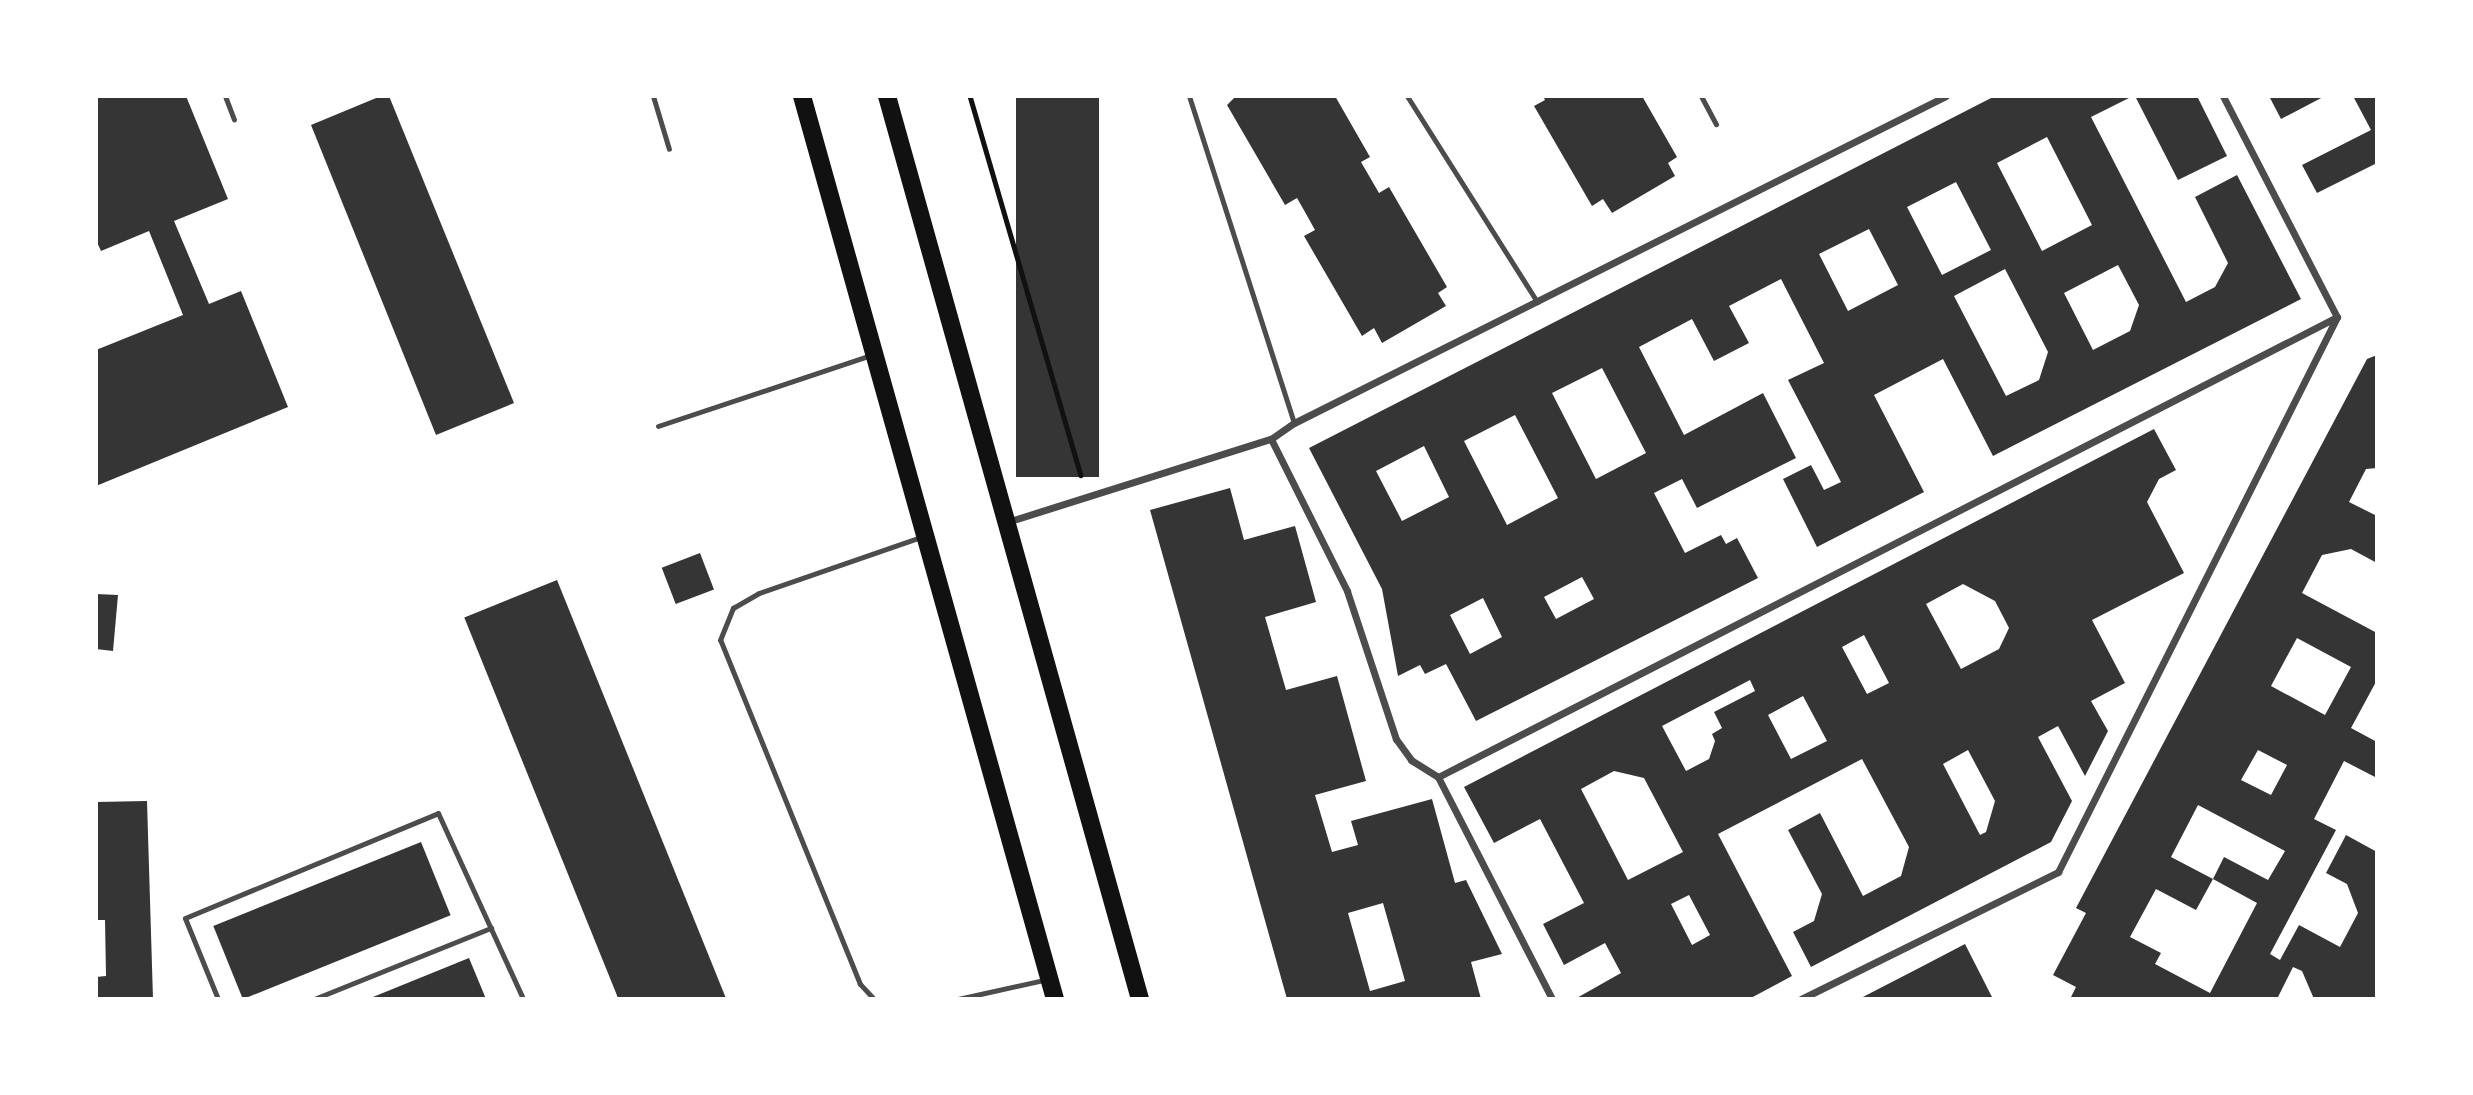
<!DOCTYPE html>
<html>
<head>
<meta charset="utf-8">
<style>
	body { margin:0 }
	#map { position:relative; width:2473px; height:1095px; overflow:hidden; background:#fff; font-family:Overpass,sans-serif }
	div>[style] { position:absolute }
	.building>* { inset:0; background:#353535; transform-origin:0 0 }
	.path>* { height:4.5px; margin:-2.25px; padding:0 2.25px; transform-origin:2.25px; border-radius:2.25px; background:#111 }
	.service>* { height:5px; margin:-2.5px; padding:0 2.5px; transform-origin:2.5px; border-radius:2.5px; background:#4c4c4c }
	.minor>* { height:7px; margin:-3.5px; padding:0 3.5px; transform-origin:3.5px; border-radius:3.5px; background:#4c4c4c }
	.primary>* { height:18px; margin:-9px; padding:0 9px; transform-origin:9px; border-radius:9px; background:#111 }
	span { translate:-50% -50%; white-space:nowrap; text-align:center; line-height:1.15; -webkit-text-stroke:6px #fff; paint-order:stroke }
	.frame { position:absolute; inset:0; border:98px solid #fff; pointer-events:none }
</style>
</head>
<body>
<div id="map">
	<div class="building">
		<i style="clip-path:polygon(96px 96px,186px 96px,228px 199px,174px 221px,209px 304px,241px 291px,288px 407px,96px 486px,96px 350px,183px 315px,149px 231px,101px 251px,96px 240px)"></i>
		<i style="clip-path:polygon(381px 96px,389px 96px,514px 403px,436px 435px,311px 125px)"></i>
		<i style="left:1016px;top:96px;width:83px;height:381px"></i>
		<i style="clip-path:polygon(1236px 96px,1335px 96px,1370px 157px,1361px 162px,1379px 193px,1389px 187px,1447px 287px,1438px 293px,1446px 306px,1382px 343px,1374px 328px,1362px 336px,1304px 236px,1315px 230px,1305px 212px,1297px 198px,1285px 205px,1227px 105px)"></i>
		<i style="clip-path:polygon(1543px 96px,1642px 96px,1677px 157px,1668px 163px,1675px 176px,1612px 213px,1603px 199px,1592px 206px,1534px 106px,1545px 100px)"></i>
		<i style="clip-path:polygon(evenodd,1995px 96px,2133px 96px,2091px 117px,2186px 302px,2215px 287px,2228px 263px,2195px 197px,2237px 175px,2301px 299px,1993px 456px,1943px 359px,1874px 395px,1924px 492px,1817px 547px,1783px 479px,1811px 465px,1824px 490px,1841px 482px,1788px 380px,1824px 363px,1781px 279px,1729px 306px,1749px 343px,1714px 361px,1692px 319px,1639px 347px,1684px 435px,1763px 393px,1796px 458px,1697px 508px,1682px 479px,1654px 493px,1685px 553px,1721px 535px,1726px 544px,1737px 538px,1758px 578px,1476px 721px,1446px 664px,1425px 674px,1420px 665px,1398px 676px,1382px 589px,1309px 448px,1995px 96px,2047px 137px,2092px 225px,2042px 251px,1997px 163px,2047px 137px,1995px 96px,1956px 182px,1991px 250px,1942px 275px,1907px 207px,1956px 182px,1995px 96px,1869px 229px,1898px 285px,1848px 311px,1819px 254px,1869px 229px,1995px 96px,2118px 265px,2139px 305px,2130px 331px,2093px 350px,2064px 293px,2118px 265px,1995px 96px,2005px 269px,2048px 352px,2039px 380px,2006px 396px,1954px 296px,2005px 269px,1995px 96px,1602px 368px,1646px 453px,1596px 479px,1552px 393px,1602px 368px,1995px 96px,1515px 415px,1558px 498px,1507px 525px,1464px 441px,1515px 415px,1995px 96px,1424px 446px,1449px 497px,1402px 521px,1376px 471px,1424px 446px,1995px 96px,1582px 577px,1594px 599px,1556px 619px,1544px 597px,1582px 577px,1995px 96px,1483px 598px,1502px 637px,1470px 654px,1450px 615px,1483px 598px)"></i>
		<i style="clip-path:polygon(2135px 96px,2197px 96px,2227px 156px,2178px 180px)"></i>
		<i style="clip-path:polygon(2269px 96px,2325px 96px,2281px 119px)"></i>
		<i style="clip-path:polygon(2353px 96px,2377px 96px,2377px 163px,2317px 193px,2302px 165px,2371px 130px)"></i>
		<i style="clip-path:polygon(evenodd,2377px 355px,2377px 468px,2366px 469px,2349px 502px,2377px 516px,2377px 563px,2351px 549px,2322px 555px,2302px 593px,2377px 633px,2377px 680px,2351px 728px,2377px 742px,2377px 778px,2344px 761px,2314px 819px,2336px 830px,2270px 954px,2280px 960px,2299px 925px,2340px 947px,2358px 913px,2347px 884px,2326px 873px,2346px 835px,2377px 852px,2377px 999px,2314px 999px,2302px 971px,2293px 967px,2277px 999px,2070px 999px,2076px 987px,2053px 975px,2086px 913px,2076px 908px,2367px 359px,2377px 355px,2297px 638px,2351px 667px,2325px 715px,2271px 686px,2297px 638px,2377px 355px,2258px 750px,2287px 765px,2271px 795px,2241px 780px,2258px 750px,2377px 355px,2198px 805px,2285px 851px,2268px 880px,2224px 857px,2213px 879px,2171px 857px,2198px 805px,2377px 355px,2213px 879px,2257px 903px,2210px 993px,2155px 964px,2161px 953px,2130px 937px,2156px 889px,2196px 910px,2213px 879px)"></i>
		<i style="clip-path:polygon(evenodd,2154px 429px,2176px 470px,2159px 479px,2147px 502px,2184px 573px,2092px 620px,2125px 683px,2091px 701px,2108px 731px,2085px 776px,2058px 726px,2038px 737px,2072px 801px,2051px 842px,1811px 967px,1793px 932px,1814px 921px,1822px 894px,1788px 830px,1820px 813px,1863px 896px,1901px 876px,1909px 847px,1862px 759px,1718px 834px,1792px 976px,1749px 999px,1575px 999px,1621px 973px,1605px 943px,1564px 965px,1543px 924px,1584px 903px,1540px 819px,1494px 843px,1464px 787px,2154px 429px,1963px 584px,1995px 601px,2009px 628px,1999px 649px,1961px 669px,1926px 604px,1963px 584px,2154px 429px,1864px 635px,1889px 683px,1867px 694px,1842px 647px,1864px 635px,2154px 429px,1750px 680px,1755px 691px,1714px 712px,1722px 728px,1712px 734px,1715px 741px,1709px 759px,1686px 771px,1662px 726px,1750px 680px,2154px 429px,1803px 696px,1827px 741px,1791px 759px,1768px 715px,1803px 696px,2154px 429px,1968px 750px,1995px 801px,1986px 832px,1980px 835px,1943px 764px,1968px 750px,2154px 429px,1614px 771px,1644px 778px,1683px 852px,1628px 880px,1581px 789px,1614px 771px,2154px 429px,1689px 895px,1710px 935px,1692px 945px,1671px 904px,1689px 895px)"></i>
		<i style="clip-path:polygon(evenodd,1230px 488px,1244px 540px,1295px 526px,1316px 602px,1265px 617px,1286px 690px,1337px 676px,1366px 781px,1315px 795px,1332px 852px,1358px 845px,1351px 821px,1432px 799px,1455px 883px,1466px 880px,1502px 954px,1471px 962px,1481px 999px,1287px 999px,1150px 510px,1230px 488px,1383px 903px,1405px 981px,1370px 991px,1348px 913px,1383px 903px)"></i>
		<i style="left:700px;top:553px;width:39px;height:41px;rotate:69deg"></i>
		<i style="left:557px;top:580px;width:451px;height:100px;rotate:68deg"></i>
		<i style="clip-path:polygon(96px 594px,118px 595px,113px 651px,96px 649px)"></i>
		<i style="clip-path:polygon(147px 801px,153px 999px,96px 999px,96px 977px,106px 976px,105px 920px,96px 920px,96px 802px)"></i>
		<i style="left:421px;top:842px;width:79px;height:224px;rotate:68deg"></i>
		<i style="clip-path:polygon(1965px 944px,1993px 999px,1859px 999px,1921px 967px)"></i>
		<i style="clip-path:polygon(469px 958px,486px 999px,368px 999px)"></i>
	</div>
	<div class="path">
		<i style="left:970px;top:96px;width:395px;rotate:73.7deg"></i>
	</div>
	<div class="service">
		<i style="left:225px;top:96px;width:25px;rotate:69deg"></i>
		<i style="left:653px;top:96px;width:55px;rotate:73.2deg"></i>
		<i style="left:1189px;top:96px;width:343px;rotate:72.2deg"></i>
		<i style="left:1407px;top:96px;width:244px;rotate:57.7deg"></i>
		<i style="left:1701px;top:96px;width:32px;rotate:62deg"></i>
		<i style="left:658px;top:426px;width:225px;rotate:-18.4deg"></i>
		<i style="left:218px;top:999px;width:87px;rotate:-112.2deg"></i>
		<i style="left:185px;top:918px;width:274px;rotate:-22.5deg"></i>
		<i style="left:438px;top:813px;width:205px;rotate:65.4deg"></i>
		<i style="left:314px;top:999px;width:191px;rotate:-21.9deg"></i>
		<i style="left:874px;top:999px;width:21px;rotate:-133deg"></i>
		<i style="left:860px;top:984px;width:371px;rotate:-112.1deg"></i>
		<i style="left:720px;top:640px;width:35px;rotate:-68deg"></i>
		<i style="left:733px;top:608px;width:30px;rotate:-30deg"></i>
		<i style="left:759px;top:593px;width:171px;rotate:-19.1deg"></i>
		<i style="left:958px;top:999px;width:92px;rotate:-12.5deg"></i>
	</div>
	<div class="minor">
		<i style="left:1271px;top:439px;width:170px;rotate:63.4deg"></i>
		<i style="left:1347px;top:591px;width:156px;rotate:71.7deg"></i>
		<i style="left:1396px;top:739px;width:26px;rotate:54deg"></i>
		<i style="left:1411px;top:760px;width:32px;rotate:32deg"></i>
		<i style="left:1438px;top:777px;width:1010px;rotate:-27.1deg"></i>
		<i style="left:1007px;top:522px;width:277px;rotate:-17.5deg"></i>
		<i style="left:1271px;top:439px;width:28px;rotate:-35deg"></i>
		<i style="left:1294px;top:423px;width:729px;rotate:-26.64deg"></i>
		<i style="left:1438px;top:777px;width:250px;rotate:62.8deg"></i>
		<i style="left:1801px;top:999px;width:287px;rotate:-26.3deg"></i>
		<i style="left:2058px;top:872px;width:621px;rotate:-63.31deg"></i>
		<i style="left:2337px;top:317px;width:249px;rotate:-117.3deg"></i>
	</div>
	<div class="primary">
		<i style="left:802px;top:96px;width:938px;rotate:74.35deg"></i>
		<i style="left:887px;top:96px;width:938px;rotate:74.35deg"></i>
	</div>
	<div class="frame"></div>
</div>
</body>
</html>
